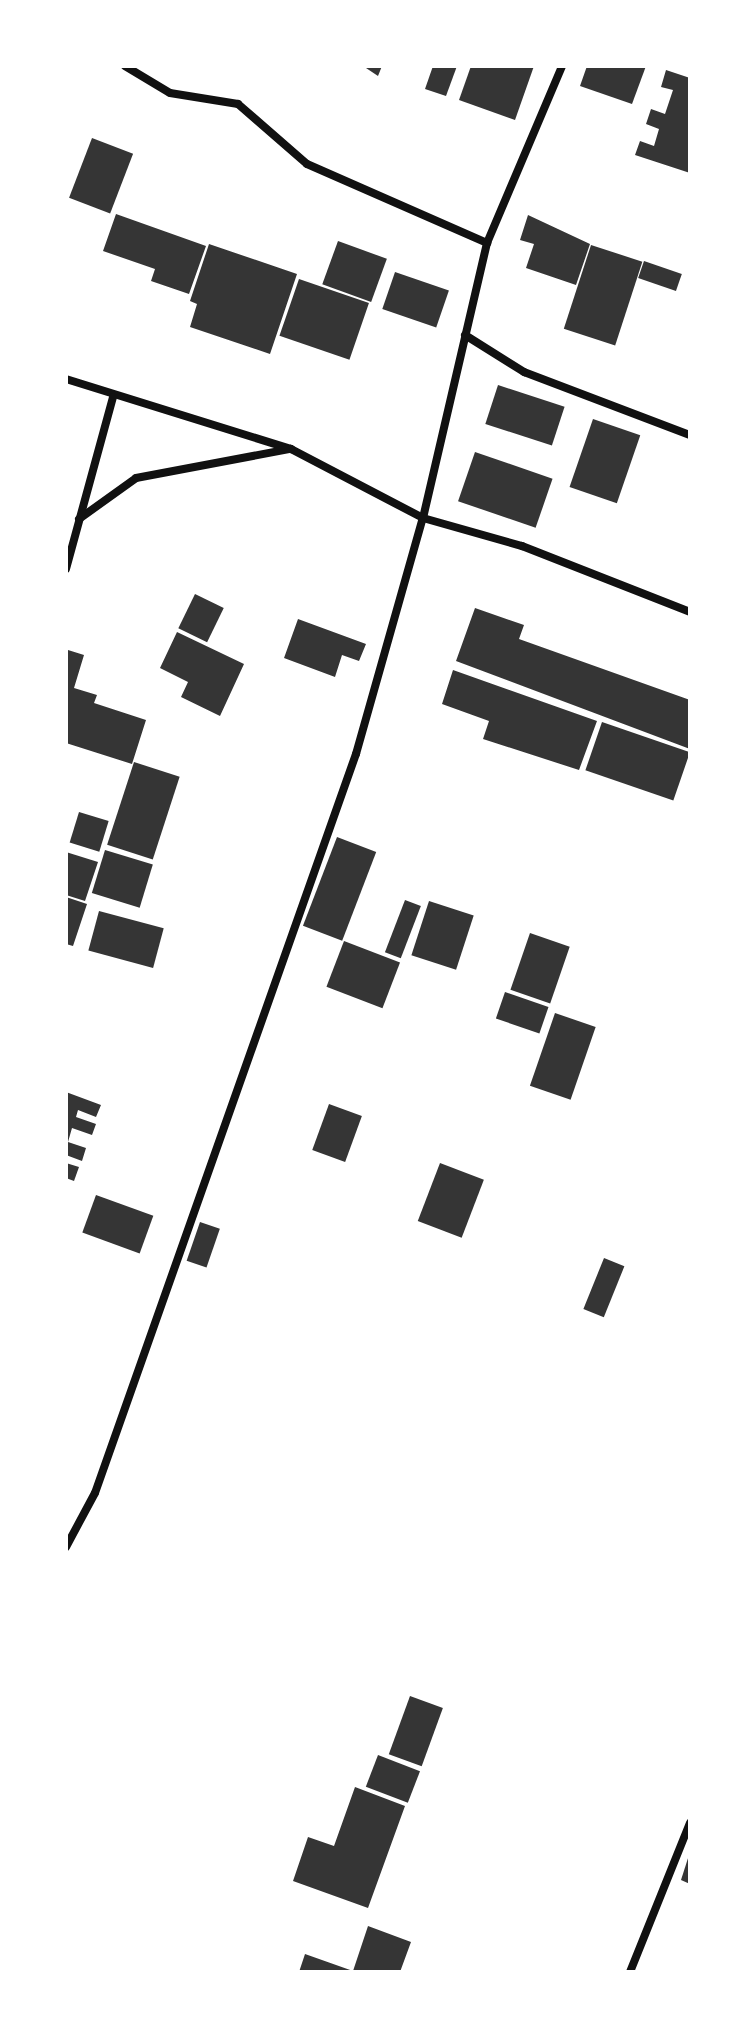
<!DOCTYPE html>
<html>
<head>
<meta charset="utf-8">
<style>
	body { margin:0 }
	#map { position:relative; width:756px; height:2038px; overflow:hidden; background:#fff; font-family:Poppins,sans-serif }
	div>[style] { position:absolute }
	.building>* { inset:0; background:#353535; transform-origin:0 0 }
	.minor>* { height:8px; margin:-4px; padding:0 4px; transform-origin:4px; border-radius:4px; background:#111 }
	span { translate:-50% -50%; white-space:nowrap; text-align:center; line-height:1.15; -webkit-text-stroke:6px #fff; paint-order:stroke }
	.frame { position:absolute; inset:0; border:68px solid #fff; pointer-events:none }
</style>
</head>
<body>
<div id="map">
	<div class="building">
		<i style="clip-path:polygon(363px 66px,382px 66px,378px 76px)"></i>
		<i style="clip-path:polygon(433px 66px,457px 66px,446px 96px,425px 89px)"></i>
		<i style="clip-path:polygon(471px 66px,534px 66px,515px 120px,459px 100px)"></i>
		<i style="clip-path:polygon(587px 66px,646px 66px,632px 104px,580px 86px)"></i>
		<i style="clip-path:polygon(666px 70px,690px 78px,690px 173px,635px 155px,640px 141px,654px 146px,659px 129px,646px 124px,651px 109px,665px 114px,673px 90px,661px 87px)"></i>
		<i style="left:92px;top:138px;width:44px;height:64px;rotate:21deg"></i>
		<i style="clip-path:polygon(116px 214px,206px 246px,189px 294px,151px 281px,155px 269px,103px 251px)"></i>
		<i style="clip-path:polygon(528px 215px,590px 244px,576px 285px,526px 268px,534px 244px,520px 240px)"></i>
		<i style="left:338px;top:241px;width:52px;height:46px;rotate:20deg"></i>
		<i style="clip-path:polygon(209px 244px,297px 274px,270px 354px,190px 327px,197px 304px,190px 301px)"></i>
		<i style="left:591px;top:245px;width:54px;height:88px;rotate:18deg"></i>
		<i style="left:644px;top:261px;width:40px;height:18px;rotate:19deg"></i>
		<i style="left:395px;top:272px;width:57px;height:39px;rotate:19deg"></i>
		<i style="left:299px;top:279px;width:74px;height:60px;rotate:19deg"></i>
		<i style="left:498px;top:385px;width:70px;height:41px;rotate:18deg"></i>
		<i style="left:593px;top:419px;width:50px;height:72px;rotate:19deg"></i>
		<i style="left:475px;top:452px;width:82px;height:52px;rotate:19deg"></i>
		<i style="left:195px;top:594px;width:32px;height:38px;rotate:26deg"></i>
		<i style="clip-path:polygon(475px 608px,524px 625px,519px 639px,690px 700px,690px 749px,456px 661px)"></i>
		<i style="clip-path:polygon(298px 619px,366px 644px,359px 661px,342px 655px,335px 677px,284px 658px)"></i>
		<i style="clip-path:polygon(177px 632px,244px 664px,220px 716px,181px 697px,188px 682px,160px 668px)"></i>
		<i style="clip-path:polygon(68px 650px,84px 655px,74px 688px,97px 695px,94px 703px,146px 720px,132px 764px,66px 743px)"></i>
		<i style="clip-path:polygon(453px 670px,597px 721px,579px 770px,483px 739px,489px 721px,442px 704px)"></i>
		<i style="left:602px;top:722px;width:93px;height:51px;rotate:19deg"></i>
		<i style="left:134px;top:762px;width:48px;height:87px;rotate:18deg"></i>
		<i style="left:79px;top:812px;width:31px;height:32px;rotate:17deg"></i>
		<i style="left:337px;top:837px;width:42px;height:95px;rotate:21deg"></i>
		<i style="left:105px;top:850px;width:50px;height:45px;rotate:17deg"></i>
		<i style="clip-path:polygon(66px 852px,98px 862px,85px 901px,66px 895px)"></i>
		<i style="clip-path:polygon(66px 897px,87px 904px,73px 946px,66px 944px)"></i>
		<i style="left:405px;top:900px;width:17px;height:56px;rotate:21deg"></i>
		<i style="left:429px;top:901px;width:47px;height:57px;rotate:18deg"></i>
		<i style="left:99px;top:911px;width:67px;height:41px;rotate:15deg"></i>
		<i style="left:530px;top:933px;width:42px;height:60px;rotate:19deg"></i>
		<i style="left:344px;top:941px;width:60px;height:49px;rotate:21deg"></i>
		<i style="left:505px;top:992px;width:46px;height:28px;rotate:19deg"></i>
		<i style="left:555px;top:1013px;width:43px;height:77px;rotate:19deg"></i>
		<i style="clip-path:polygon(66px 1092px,101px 1105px,96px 1117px,78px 1110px,76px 1117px,96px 1124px,92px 1135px,72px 1128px,68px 1142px,86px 1148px,82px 1161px,66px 1155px)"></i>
		<i style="left:329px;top:1104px;width:35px;height:49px;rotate:20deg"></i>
		<i style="clip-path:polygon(66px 1163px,79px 1167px,74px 1181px,66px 1178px)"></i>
		<i style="left:440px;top:1163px;width:47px;height:62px;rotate:21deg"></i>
		<i style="left:96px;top:1195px;width:61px;height:40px;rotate:20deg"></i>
		<i style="left:200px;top:1222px;width:21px;height:41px;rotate:19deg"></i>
		<i style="left:604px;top:1258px;width:22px;height:55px;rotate:22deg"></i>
		<i style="left:410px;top:1696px;width:35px;height:62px;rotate:20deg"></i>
		<i style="left:378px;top:1755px;width:45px;height:34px;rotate:21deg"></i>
		<i style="clip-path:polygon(355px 1787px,405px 1806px,368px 1908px,293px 1881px,308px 1837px,334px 1846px)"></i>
		<i style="clip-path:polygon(689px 1855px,690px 1855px,690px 1884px,681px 1880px)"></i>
		<i style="clip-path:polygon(368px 1926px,411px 1942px,400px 1972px,299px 1972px,305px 1954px,353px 1971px)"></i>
	</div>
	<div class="minor">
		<i style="left:125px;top:66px;width:52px;rotate:31deg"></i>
		<i style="left:170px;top:93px;width:69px;rotate:9.2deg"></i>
		<i style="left:238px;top:104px;width:91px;rotate:41deg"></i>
		<i style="left:307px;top:164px;width:197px;rotate:23.7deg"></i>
		<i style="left:465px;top:335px;width:70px;rotate:32.1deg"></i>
		<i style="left:524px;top:372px;width:178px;rotate:20.8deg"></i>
		<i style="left:66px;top:379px;width:236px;rotate:17.3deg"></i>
		<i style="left:291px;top:449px;width:149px;rotate:27.6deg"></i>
		<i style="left:423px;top:518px;width:103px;rotate:15.8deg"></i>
		<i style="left:522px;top:546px;width:180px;rotate:21.4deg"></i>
		<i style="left:79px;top:519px;width:70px;rotate:-35.7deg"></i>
		<i style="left:136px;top:478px;width:157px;rotate:-10.7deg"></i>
		<i style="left:66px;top:569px;width:178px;rotate:-74.7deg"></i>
		<i style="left:66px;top:1547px;width:61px;rotate:-61.8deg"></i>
		<i style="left:95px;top:1493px;width:784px;rotate:-70.55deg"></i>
		<i style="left:356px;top:754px;width:245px;rotate:-74.2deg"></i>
		<i style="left:423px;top:518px;width:282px;rotate:-76.9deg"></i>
		<i style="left:487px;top:243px;width:192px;rotate:-67deg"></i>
		<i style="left:630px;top:1972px;width:161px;rotate:-68.1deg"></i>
	</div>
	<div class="frame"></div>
</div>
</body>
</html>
